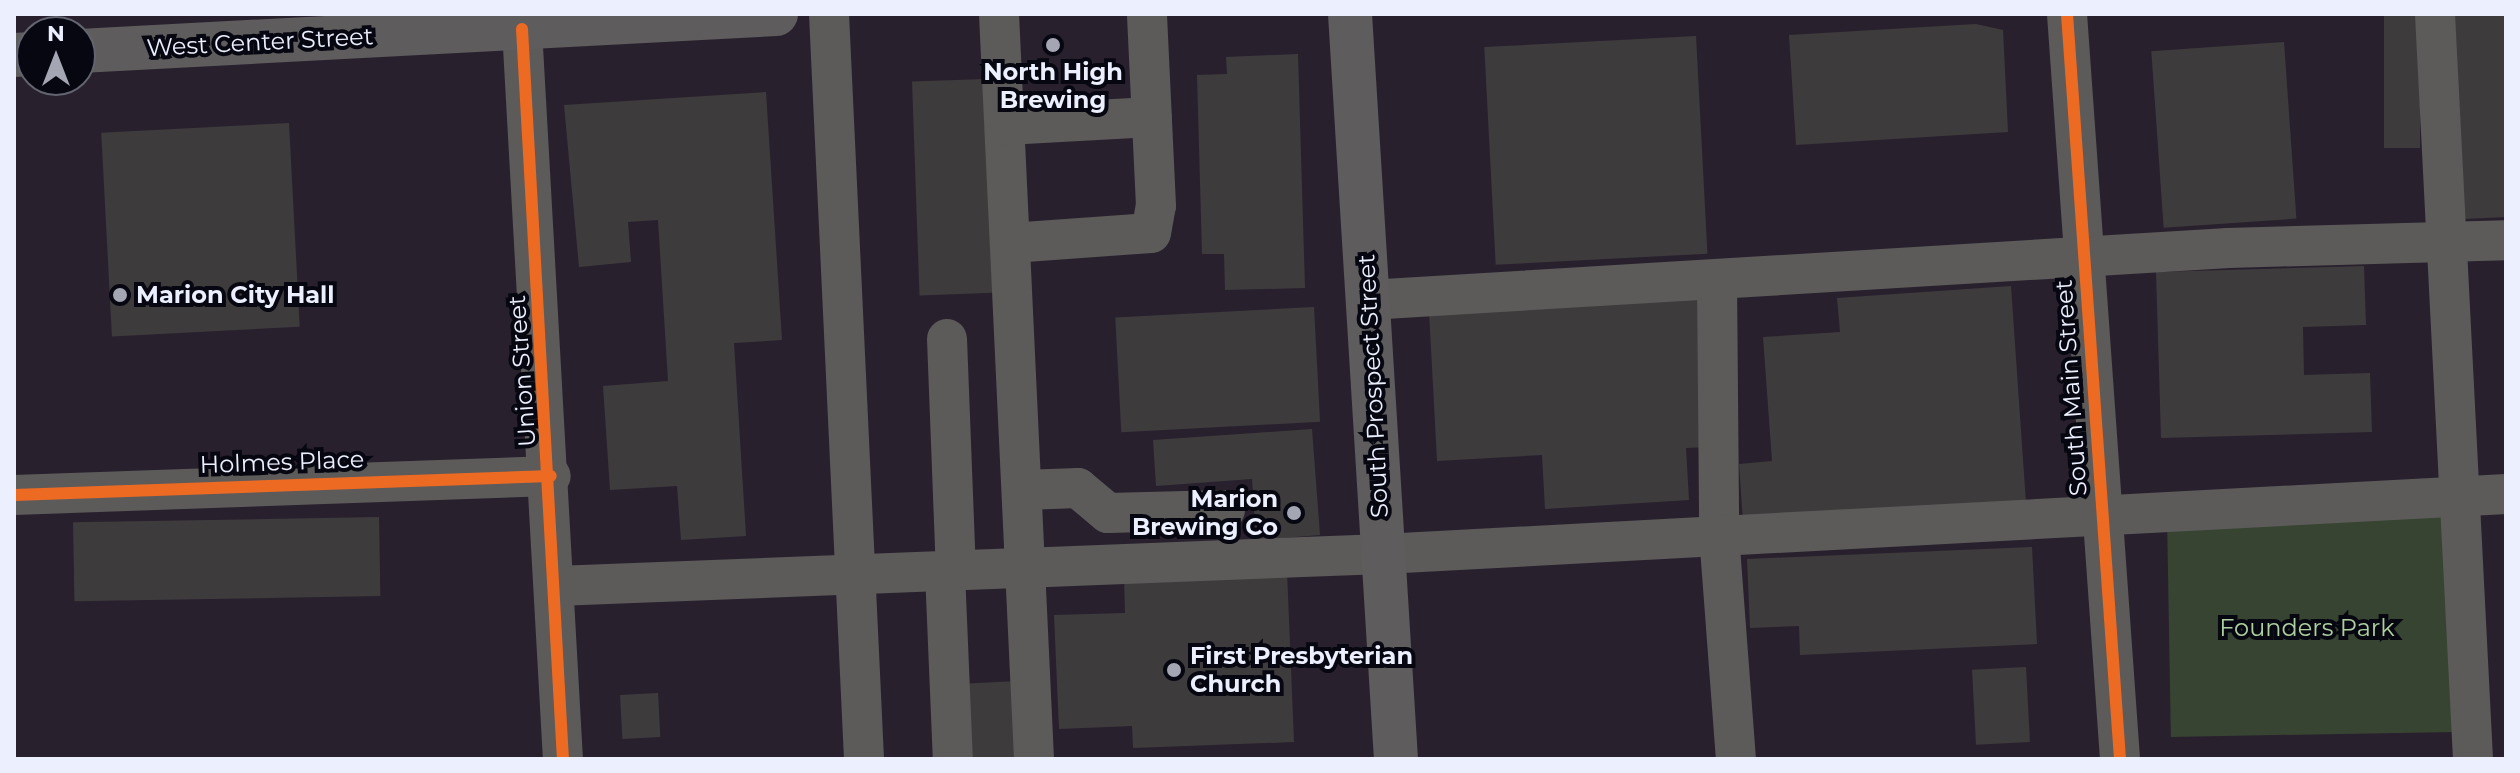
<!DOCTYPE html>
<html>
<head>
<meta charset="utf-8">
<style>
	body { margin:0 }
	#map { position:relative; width:2520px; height:773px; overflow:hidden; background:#1e1f2b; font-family:Montserrat,sans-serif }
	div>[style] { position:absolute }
	.commercial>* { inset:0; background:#29202e }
	.green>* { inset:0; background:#374432; transform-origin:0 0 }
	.building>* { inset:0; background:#3e3b3d; transform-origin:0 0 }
	.minor>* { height:40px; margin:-20px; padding:0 20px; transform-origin:20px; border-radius:20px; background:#5c5b5a }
	.major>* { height:44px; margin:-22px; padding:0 22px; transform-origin:22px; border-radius:22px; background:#5e5c5d }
	.cycleway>* { height:12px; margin:-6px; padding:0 6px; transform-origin:6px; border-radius:6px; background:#ed6a23 }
	.dots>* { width:22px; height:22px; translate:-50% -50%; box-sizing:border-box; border:4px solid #060710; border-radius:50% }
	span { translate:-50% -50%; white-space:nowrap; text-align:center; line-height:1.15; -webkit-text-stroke:8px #060710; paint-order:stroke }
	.street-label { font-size:24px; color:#eceffe }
	.poi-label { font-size:24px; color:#eceffe; font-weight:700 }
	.left { translate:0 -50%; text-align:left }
	.right { translate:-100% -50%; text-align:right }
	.park-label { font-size:24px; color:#afcfa0 }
	.frame { position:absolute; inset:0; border:16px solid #eceffe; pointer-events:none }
	.north { position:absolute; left:16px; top:16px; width:80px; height:80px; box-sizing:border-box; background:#060710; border:2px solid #62646f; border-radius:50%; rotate:0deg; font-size:22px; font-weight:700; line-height:32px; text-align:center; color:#eceffe }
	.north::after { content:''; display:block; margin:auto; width:28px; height:36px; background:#a4a6b4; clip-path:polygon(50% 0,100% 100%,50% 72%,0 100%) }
</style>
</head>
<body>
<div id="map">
	<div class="commercial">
		<i style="clip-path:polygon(evenodd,14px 14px,2506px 14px,2506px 759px,14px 759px,14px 14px,32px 32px,80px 32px,80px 80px,32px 80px,32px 32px)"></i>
	</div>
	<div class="green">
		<i style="left:2450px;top:512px;width:220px;height:283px;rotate:89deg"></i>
	</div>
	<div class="building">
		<i style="left:2384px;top:14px;width:36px;height:134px"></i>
		<i style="clip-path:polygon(2453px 14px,2506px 14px,2506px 217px,2464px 219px)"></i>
		<i style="clip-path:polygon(1976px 24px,2003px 30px,2008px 132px,1796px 145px,1789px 35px)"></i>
		<i style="left:1696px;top:36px;width:218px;height:212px;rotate:87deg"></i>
		<i style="left:2284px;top:42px;width:177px;height:133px;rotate:86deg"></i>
		<i style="clip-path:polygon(1298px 54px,1305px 288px,1225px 290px,1224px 254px,1202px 254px,1197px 75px,1227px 74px,1226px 57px)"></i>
		<i style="left:985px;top:79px;width:214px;height:73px;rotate:88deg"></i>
		<i style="clip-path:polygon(766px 92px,782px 340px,734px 343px,746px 536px,681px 540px,677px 486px,610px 490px,603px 386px,668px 381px,658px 220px,628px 222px,631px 262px,579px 267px,564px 105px)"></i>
		<i style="left:289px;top:123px;width:204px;height:188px;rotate:87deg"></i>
		<i style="clip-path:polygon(2364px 266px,2366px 325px,2303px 327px,2304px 375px,2370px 373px,2372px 432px,2161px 438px,2156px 272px)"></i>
		<i style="clip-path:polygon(2011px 286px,2026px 503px,1743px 522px,1739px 464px,1772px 461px,1763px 337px,1840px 332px,1837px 298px)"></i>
		<i style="clip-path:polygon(1698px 298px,1709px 447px,1686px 448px,1689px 500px,1545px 509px,1542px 455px,1437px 461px,1429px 311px)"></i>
		<i style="left:1314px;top:307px;width:115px;height:199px;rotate:87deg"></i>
		<i style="clip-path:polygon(1312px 429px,1320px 535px,1256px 540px,1252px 479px,1156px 486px,1153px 440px)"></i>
		<i style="left:379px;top:517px;width:79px;height:306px;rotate:89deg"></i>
		<i style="clip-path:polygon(2032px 547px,2037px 644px,1800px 655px,1799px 626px,1750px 628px,1747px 559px)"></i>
		<i style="clip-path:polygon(1287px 571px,1294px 742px,1133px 748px,1132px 726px,1059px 729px,1054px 615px,1125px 613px,1124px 577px)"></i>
		<i style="left:2026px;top:667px;width:75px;height:54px;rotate:87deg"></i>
		<i style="left:1018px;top:681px;width:78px;height:50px;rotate:87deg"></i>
		<i style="left:658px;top:693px;width:44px;height:38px;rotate:87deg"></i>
	</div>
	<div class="minor">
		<i style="left:829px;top:14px;width:746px;rotate:87.31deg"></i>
		<i style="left:999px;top:14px;width:746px;rotate:87.31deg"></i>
		<i style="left:2067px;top:14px;width:747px;rotate:85.93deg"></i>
		<i style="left:2435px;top:14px;width:746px;rotate:87.08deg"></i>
		<i style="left:522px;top:29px;width:731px;rotate:86.79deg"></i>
		<i style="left:1005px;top:125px;width:147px;rotate:-3.1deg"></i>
		<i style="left:1011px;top:243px;width:140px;rotate:-4.1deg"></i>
		<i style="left:1151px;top:233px;width:27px;rotate:-80deg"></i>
		<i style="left:1156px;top:206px;width:192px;rotate:-92.7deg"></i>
		<i style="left:1717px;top:280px;width:254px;rotate:89.5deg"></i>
		<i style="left:1719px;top:534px;width:226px;rotate:85.7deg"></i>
		<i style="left:1368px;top:300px;width:862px;rotate:-3.46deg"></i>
		<i style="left:2228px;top:248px;width:278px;rotate:-1.6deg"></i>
		<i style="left:947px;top:339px;width:232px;rotate:87.8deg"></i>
		<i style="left:1024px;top:490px;width:54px;rotate:-2.1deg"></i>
		<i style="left:1078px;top:488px;width:39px;rotate:40deg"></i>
		<i style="left:1108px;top:513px;width:117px;rotate:-1.5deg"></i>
		<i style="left:14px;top:495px;width:537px;rotate:-2.03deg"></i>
		<i style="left:945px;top:572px;width:187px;rotate:87.6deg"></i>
		<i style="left:556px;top:586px;width:828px;rotate:-2.22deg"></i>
		<i style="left:1383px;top:554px;width:1125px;rotate:-3.06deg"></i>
	</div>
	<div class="major">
		<i style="left:1350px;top:14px;width:746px;rotate:86.47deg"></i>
		<i style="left:80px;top:51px;width:697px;rotate:-3.04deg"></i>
		<i style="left:14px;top:55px;width:18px;rotate:-3deg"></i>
	</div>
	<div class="cycleway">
		<i style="left:2067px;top:14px;width:747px;rotate:85.93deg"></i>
		<i style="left:522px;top:29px;width:731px;rotate:86.79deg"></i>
		<i style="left:14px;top:495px;width:537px;rotate:-2.03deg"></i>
	</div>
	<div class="dots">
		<i style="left:1053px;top:45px;background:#a4a6b4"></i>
		<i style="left:120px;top:295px;background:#a4a6b4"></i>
		<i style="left:1294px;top:513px;background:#a4a6b4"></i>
		<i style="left:1174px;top:670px;background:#a4a6b4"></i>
	</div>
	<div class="street-label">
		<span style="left:260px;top:42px;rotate:-3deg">West Center Street</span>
		<span style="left:522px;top:371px;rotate:-94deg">Union Street</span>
		<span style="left:1373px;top:386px;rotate:-93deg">South Prospect Street</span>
		<span style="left:2071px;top:388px;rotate:-94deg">South Main Street</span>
		<span style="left:282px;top:462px;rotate:-2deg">Holmes Place</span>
	</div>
	<div class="poi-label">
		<span style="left:1053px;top:86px">North High<br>Brewing</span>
		<span class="left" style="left:136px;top:295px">Marion City Hall</span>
		<span class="right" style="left:1278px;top:513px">Marion<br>Brewing Co</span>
		<span class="left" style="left:1190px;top:670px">First Presbyterian<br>Church</span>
	</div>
	<div class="park-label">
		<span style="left:2307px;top:628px">Founders Park</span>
	</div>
	<div class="frame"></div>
	<div class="north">N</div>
</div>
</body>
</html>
